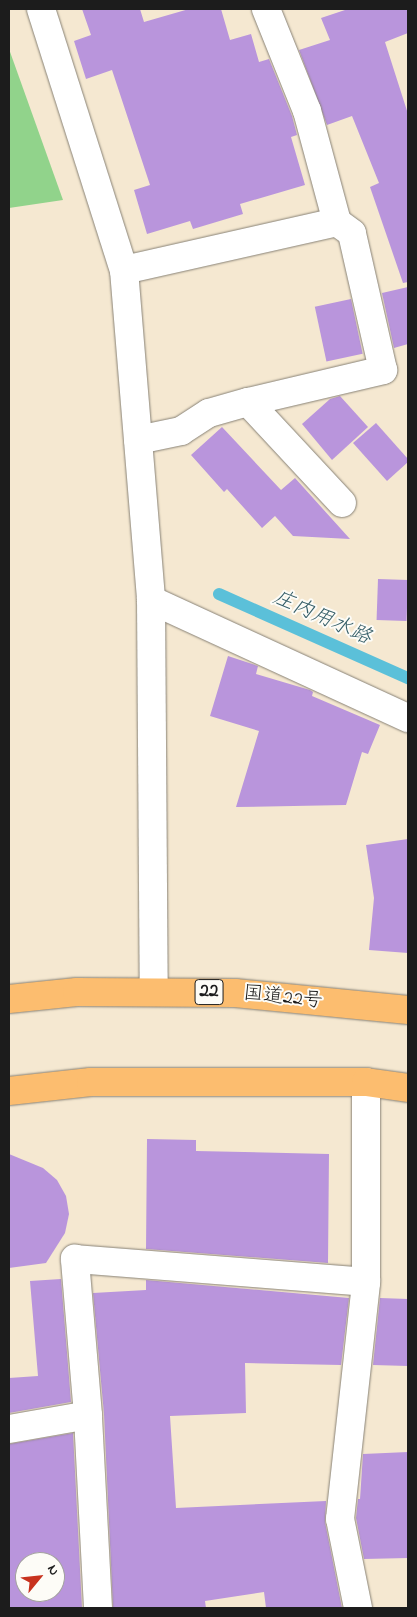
<!DOCTYPE html>
<html>
<head>
<meta charset="utf-8">
<style>
	body { margin:0 }
	#map { position:relative; width:417px; height:1617px; overflow:hidden; background:#f5e8d1; font-family:"Indie Flower","Klee One",sans-serif }
	div>[style] { position:absolute }
	.green>* { inset:0; background:#91d38b }
	.stream>* { height:12px; margin:-6px; padding:0 6px; transform-origin:6px; border-radius:6px; background:#5bc0d9 }
	.building>* { inset:0; background:#b995dc; transform-origin:0 0 }
	.roads { filter:drop-shadow(0 0 1px #888276) drop-shadow(0 0 1px #888276) }
	.minor>* { height:28px; margin:-14px; padding:0 14px; transform-origin:14px; border-radius:14px; background:#fff }
	.highway>* { height:28px; margin:-14px; padding:0 14px; transform-origin:14px; border-radius:14px; background:#fcbd6f }
	span { translate:-50% -50%; white-space:nowrap; text-align:center; line-height:1.15; -webkit-text-stroke:4px #fdfcf7; paint-order:stroke }
	.shield-label span { padding:1px 4px; background:#fdfcf7; border:1px solid; border-radius:4px; -webkit-text-stroke-width:0 }
	.shield-label { font-size:19px; color:#1c1c1c; font-weight:700 }
	.street-label { font-size:20px; color:#1c1c1c }
	.water-label { font-size:21px; color:#355e68; font-style:italic }
	.frame { position:absolute; inset:0; border:10px solid #1c1c1c; pointer-events:none }
	.north { position:absolute; left:15px; top:1552px; width:50px; height:50px; box-sizing:border-box; background:#fdfcf7; border:1px solid #a3a29f; border-radius:50%; rotate:62deg; font-size:14px; font-weight:700; line-height:20px; text-align:center; color:#1c1c1c }
	.north::after { content:''; display:block; margin:auto; width:18px; height:22px; background:#c8321e; clip-path:polygon(50% 0,100% 100%,50% 72%,0 100%) }
</style>
</head>
<body>
<div id="map">
	<div class="green">
		<i style="clip-path:polygon(9px 49px,63px 200px,9px 208px)"></i>
	</div>
	<div class="stream">
		<i style="left:219px;top:594px;width:207px;rotate:24deg"></i>
	</div>
	<div class="building">
		<i style="clip-path:polygon(82px 9px,140px 9px,144px 22px,189px 9px,221px 9px,230px 40px,251px 34px,259px 62px,269px 59px,292px 116px,297px 135px,291px 137px,305px 185px,240px 204px,243px 214px,193px 229px,190px 221px,147px 234px,134px 190px,150px 185px,112px 70px,86px 79px,74px 41px,91px 35px)"></i>
		<i style="clip-path:polygon(348px 9px,408px 9px,408px 33px,385px 42px,408px 114px,408px 282px,403px 283px,370px 187px,379px 183px,352px 116px,327px 125px,299px 50px,330px 40px,321px 18px)"></i>
		<i style="clip-path:polygon(408px 287px,408px 344px,394px 348px,382px 293px)"></i>
		<i style="left:351px;top:299px;width:56px;height:37px;rotate:78deg"></i>
		<i style="clip-path:polygon(340px 396px,368px 427px,332px 460px,302px 424px,330px 399px)"></i>
		<i style="clip-path:polygon(376px 423px,408px 459px,408px 462px,387px 481px,353px 443px)"></i>
		<i style="clip-path:polygon(222px 427px,281px 490px,295px 478px,350px 539px,293px 536px,275px 516px,262px 528px,227px 489px,224px 492px,191px 455px)"></i>
		<i style="left:378px;top:579px;width:30px;height:41px;rotate:2deg"></i>
		<i style="clip-path:polygon(228px 656px,258px 666px,256px 674px,310px 690px,313px 692px,312px 696px,380px 725px,368px 754px,362px 752px,346px 805px,236px 807px,259px 731px,210px 716px)"></i>
		<i style="clip-path:polygon(408px 839px,408px 953px,369px 950px,374px 898px,366px 845px)"></i>
		<i style="clip-path:polygon(147px 1139px,196px 1140px,196px 1151px,329px 1154px,328px 1263px,146px 1249px)"></i>
		<i style="clip-path:polygon(9px 1154px,43px 1168px,57px 1180px,66px 1196px,69px 1214px,65px 1233px,46px 1263px,9px 1268px)"></i>
		<i style="clip-path:polygon(61px 1279px,71px 1402px,9px 1413px,9px 1378px,38px 1376px,30px 1281px)"></i>
		<i style="clip-path:polygon(146px 1280px,349px 1298px,341px 1365px,245px 1363px,246px 1413px,170px 1416px,176px 1508px,326px 1501px,325px 1522px,342px 1608px,266px 1608px,264px 1592px,205px 1601px,206px 1608px,113px 1608px,104px 1414px,93px 1293px,146px 1290px)"></i>
		<i style="clip-path:polygon(380px 1298px,408px 1299px,408px 1366px,373px 1365px)"></i>
		<i style="clip-path:polygon(evenodd,73px 1433px,82px 1608px,9px 1608px,9px 1444px,73px 1433px,25px 1562px,55px 1562px,55px 1592px,25px 1592px,25px 1562px)"></i>
		<i style="clip-path:polygon(408px 1452px,408px 1558px,364px 1559px,356px 1518px,358px 1499px,360px 1499px,363px 1454px)"></i>
	</div>
	<div class="roads">
		<div class="minor">
			<i style="left:41px;top:9px;width:274px;rotate:72.4deg"></i>
			<i style="left:124px;top:270px;width:331px;rotate:85.3deg"></i>
			<i style="left:151px;top:600px;width:391px;rotate:89.6deg"></i>
			<i style="left:124px;top:270px;width:218px;rotate:-12.7deg"></i>
			<i style="left:337px;top:222px;width:115px;rotate:-105.1deg"></i>
			<i style="left:307px;top:111px;width:110px;rotate:-111.9deg"></i>
			<i style="left:248px;top:402px;width:138px;rotate:47.1deg"></i>
			<i style="left:138px;top:440px;width:44px;rotate:-11.8deg"></i>
			<i style="left:181px;top:431px;width:33px;rotate:-33deg"></i>
			<i style="left:209px;top:413px;width:41px;rotate:-15.8deg"></i>
			<i style="left:248px;top:402px;width:139px;rotate:-13.3deg"></i>
			<i style="left:383px;top:370px;width:140px;rotate:-102.8deg"></i>
			<i style="left:352px;top:233px;width:19px;rotate:-144deg"></i>
			<i style="left:151px;top:600px;width:283px;rotate:24.7deg"></i>
			<i style="left:9px;top:1429px;width:80px;rotate:-10deg"></i>
			<i style="left:98px;top:1608px;width:193px;rotate:-93deg"></i>
			<i style="left:88px;top:1415px;width:157px;rotate:-94.8deg"></i>
			<i style="left:75px;top:1259px;width:292px;rotate:4.5deg"></i>
			<i style="left:358px;top:1608px;width:91px;rotate:-101.4deg"></i>
			<i style="left:340px;top:1519px;width:238px;rotate:-83.7deg"></i>
			<i style="left:366px;top:1282px;width:200px;rotate:-90deg"></i>
		</div>
		<div class="highway">
			<i style="left:9px;top:999px;width:68px;rotate:-5.9deg"></i>
			<i style="left:77px;top:992px;width:158px;rotate:0.4deg"></i>
			<i style="left:235px;top:993px;width:174px;rotate:5.6deg"></i>
			<i style="left:9px;top:1091px;width:82px;rotate:-6.3deg"></i>
			<i style="left:91px;top:1082px;width:275px"></i>
			<i style="left:366px;top:1082px;width:42px;rotate:8.1deg"></i>
		</div>
	</div>
	<div class="shield-label">
		<span style="left:209px;top:992px">22</span>
	</div>
	<div class="street-label">
		<span style="left:283px;top:998px;rotate:6deg">国道22号</span>
	</div>
	<div class="water-label">
		<span style="left:322px;top:618px;rotate:24deg">庄内用水路</span>
	</div>
	<div class="frame"></div>
	<div class="north">N</div>
</div>
</body>
</html>
